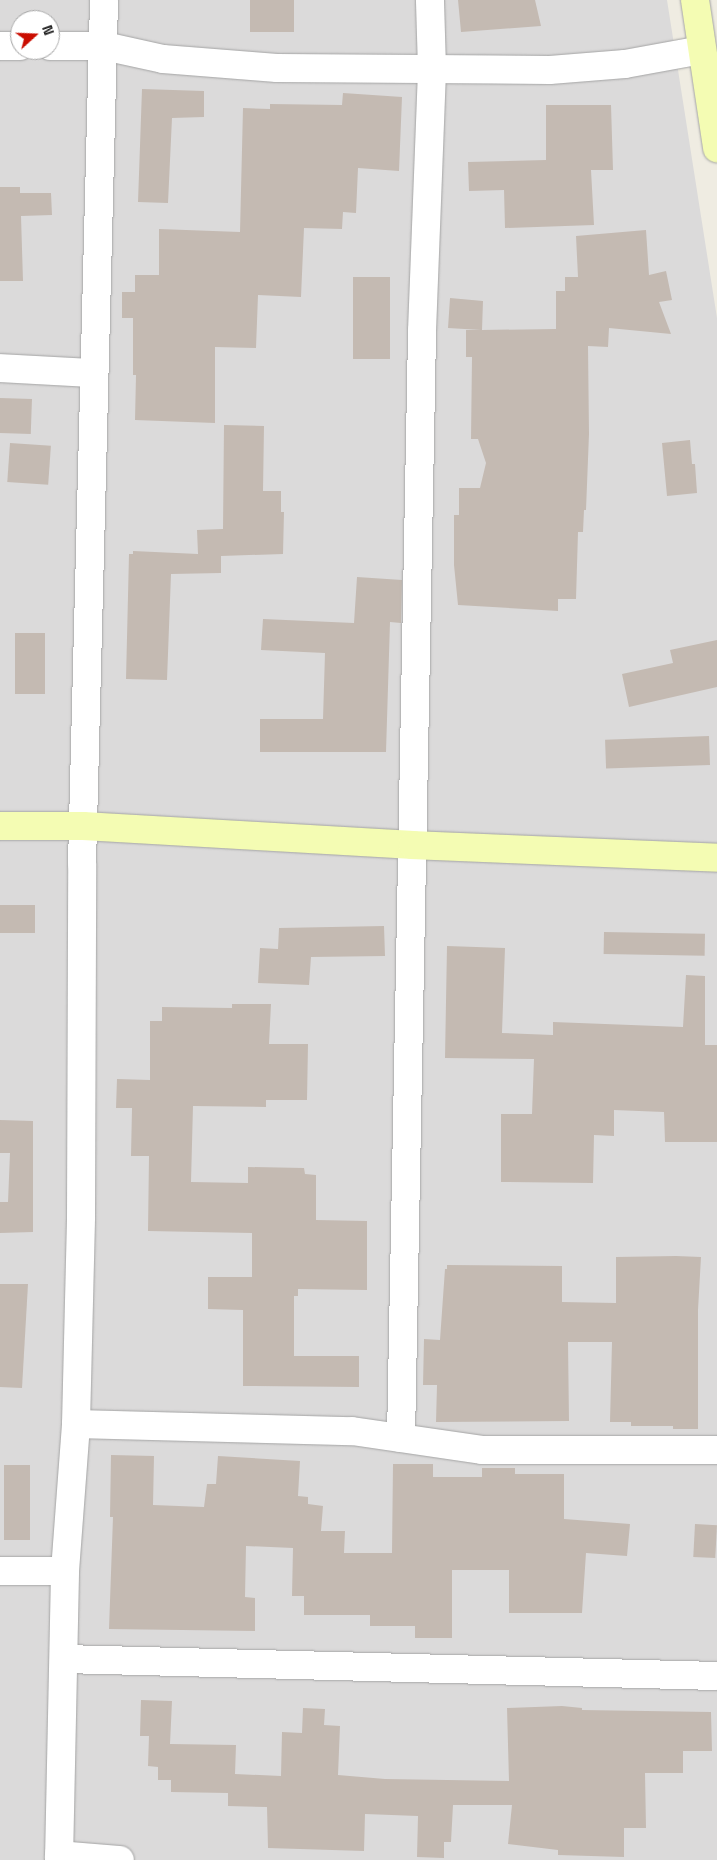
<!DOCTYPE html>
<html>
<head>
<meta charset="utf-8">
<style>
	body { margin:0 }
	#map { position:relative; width:717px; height:1860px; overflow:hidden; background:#efece2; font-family:"Space Grotesk",sans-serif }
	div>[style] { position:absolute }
	.residential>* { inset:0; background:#dbdada }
	.building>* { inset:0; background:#c4bab2; transform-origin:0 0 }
	.roads { filter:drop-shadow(0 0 1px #a4a4a4) drop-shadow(0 0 1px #a4a4a4) }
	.street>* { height:28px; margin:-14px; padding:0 14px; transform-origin:14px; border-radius:14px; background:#fff }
	.secondary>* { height:28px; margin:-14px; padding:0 14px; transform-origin:14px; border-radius:14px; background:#f4fcb3 }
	span { translate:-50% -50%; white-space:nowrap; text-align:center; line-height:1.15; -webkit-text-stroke:4px #fff; paint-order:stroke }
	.north { position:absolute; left:10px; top:10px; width:50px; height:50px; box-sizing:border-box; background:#fff; border:1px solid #a5a5a5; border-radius:50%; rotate:70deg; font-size:14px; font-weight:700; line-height:20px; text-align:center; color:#1d1d1d }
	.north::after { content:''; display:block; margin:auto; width:18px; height:22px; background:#ca0d00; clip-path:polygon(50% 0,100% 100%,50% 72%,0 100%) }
</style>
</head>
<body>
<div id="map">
	<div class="residential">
		<i style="clip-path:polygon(evenodd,0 0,667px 0,717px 318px,717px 1860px,0 1860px,0 0,20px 20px,50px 20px,50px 50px,20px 50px,20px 20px)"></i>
	</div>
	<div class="building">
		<i style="left:250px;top:0;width:44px;height:32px"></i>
		<i style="clip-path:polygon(458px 0,535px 0,541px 26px,461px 32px)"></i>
		<i style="clip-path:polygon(142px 89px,204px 91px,204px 117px,172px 118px,168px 203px,138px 202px)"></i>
		<i style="clip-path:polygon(343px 93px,402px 97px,399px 171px,358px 168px,356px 213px,343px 212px,342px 229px,304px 228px,301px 297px,258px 295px,256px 348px,215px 347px,215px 423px,135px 420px,136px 375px,133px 375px,133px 318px,122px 318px,122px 292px,135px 292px,135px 275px,159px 275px,159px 229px,240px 232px,243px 108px,270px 109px,270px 104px,342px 105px)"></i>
		<i style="clip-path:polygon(546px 105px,611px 105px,613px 170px,591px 170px,594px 225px,505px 228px,504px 190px,469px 191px,468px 162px,546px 160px)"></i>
		<i style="clip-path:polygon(0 187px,20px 187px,20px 193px,51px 193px,52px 215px,21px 216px,23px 281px,0 281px)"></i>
		<i style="clip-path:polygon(646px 230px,649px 275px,666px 271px,672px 300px,659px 302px,671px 334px,609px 328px,608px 347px,588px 346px,589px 434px,586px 510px,584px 510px,583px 532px,578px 532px,576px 599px,558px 599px,558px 611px,458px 605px,454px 565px,454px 515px,459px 515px,459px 488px,480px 488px,486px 463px,478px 439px,471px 439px,472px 357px,466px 357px,466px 330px,481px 330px,448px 328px,450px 298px,483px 301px,482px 330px,556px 329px,556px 291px,565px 291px,565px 277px,578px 277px,576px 236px)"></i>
		<i style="left:353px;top:277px;width:37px;height:82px"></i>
		<i style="left:0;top:398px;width:32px;height:35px;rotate:2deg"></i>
		<i style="clip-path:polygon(224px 425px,264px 426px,263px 491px,281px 491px,281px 512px,284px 512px,283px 554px,221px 556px,221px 573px,171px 574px,167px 680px,126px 679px,129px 554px,133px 554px,133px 551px,198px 554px,197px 530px,223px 529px)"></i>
		<i style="clip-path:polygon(690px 440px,692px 464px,695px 464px,697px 493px,667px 496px,662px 443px)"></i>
		<i style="left:10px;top:443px;width:41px;height:39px;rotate:4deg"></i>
		<i style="clip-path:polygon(357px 577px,402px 580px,401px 623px,390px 622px,386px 752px,260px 752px,260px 719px,323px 719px,325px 653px,261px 650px,263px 619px,354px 623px)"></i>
		<i style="left:15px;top:633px;width:30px;height:61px"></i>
		<i style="clip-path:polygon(717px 640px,717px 687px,629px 707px,622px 674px,673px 663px,670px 650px)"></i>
		<i style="left:709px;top:736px;width:29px;height:104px;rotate:88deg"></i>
		<i style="left:0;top:905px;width:35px;height:28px"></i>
		<i style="clip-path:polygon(384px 926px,385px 956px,311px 957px,309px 985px,258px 983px,260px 948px,278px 949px,279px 928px)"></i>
		<i style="left:604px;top:932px;width:101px;height:22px;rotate:1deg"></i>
		<i style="clip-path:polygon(447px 946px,505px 948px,502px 1033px,553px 1035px,553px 1022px,683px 1027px,686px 975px,705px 976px,705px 1045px,717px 1045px,717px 1142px,665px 1142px,664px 1112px,614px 1110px,614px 1136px,594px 1135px,593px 1183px,501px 1182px,501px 1114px,532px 1114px,534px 1059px,445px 1058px)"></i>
		<i style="clip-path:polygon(232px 1004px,271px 1004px,269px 1044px,308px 1044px,307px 1100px,266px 1100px,266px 1107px,193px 1106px,191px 1182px,248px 1183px,248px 1167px,304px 1168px,305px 1174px,316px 1175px,316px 1220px,367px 1221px,367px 1290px,298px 1289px,298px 1296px,294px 1296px,294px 1356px,359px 1356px,359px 1387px,243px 1386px,243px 1310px,208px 1309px,208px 1277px,252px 1277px,252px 1233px,148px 1231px,149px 1156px,131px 1156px,132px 1108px,116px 1108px,117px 1079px,150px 1080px,150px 1021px,162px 1021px,162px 1007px,232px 1008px)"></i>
		<i style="clip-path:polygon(0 1120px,33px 1121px,33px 1232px,0 1233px,0 1202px,8px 1202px,10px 1153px,0 1153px)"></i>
		<i style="clip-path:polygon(676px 1256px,701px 1257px,698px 1310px,698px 1429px,673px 1429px,673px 1426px,631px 1426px,631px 1422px,610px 1422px,612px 1342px,568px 1342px,569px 1421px,436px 1422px,437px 1385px,423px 1385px,424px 1339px,440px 1340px,445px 1269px,447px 1269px,447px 1265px,562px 1266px,562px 1302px,616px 1303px,616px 1257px)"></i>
		<i style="clip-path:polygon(0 1284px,28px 1284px,22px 1388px,0 1387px)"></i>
		<i style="clip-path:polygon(111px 1455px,154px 1456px,153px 1505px,204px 1507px,207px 1484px,216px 1484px,218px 1456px,300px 1461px,298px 1496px,308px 1497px,308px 1504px,323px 1506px,321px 1531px,345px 1531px,344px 1553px,392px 1553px,393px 1464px,433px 1464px,433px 1477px,482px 1477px,482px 1468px,515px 1468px,515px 1474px,564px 1474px,564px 1519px,630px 1524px,627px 1556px,586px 1553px,582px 1613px,509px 1613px,509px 1570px,452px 1570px,452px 1638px,415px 1638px,415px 1626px,370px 1626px,370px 1615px,304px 1615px,304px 1596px,292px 1596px,293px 1548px,246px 1546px,245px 1597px,255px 1598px,255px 1631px,109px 1629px,113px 1517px,110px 1517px)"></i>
		<i style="left:4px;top:1465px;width:26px;height:75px"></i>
		<i style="left:695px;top:1524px;width:22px;height:33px;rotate:3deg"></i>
		<i style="clip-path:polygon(141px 1700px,172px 1701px,170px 1744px,236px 1745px,235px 1774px,281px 1776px,282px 1732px,302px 1733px,303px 1708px,325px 1709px,324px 1725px,340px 1726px,338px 1775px,385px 1779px,509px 1781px,507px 1708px,562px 1706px,582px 1708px,582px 1710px,711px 1712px,712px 1751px,683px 1751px,683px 1773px,645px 1773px,646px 1828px,624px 1828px,624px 1857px,558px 1855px,558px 1850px,508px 1844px,512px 1805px,453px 1805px,451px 1842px,444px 1842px,444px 1858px,417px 1857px,418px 1816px,365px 1814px,364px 1851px,268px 1848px,267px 1807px,228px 1806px,228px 1793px,171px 1792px,171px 1780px,158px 1780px,158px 1767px,148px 1766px,149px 1736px,140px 1736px)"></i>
	</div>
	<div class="roads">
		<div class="street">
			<i style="left:0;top:46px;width:20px"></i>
			<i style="left:50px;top:46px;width:54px"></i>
			<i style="left:104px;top:46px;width:60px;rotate:12.4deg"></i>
			<i style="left:163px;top:59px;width:114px;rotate:4.5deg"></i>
			<i style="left:277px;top:68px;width:273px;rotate:0.4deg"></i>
			<i style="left:550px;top:70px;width:75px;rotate:-4.6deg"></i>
			<i style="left:625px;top:64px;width:78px;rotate:-10.3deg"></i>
			<i style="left:0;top:368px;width:91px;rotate:3.1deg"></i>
			<i style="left:76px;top:1424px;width:276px;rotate:1.5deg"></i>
			<i style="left:352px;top:1431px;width:131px;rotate:8.3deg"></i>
			<i style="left:482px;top:1450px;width:235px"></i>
			<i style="left:401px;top:1438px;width:1107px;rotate:-88.91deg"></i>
			<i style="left:422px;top:331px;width:262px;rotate:-87.8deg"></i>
			<i style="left:432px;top:69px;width:69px;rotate:-91.7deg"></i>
			<i style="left:0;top:1571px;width:65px"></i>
			<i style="left:64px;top:1659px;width:653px;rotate:1.49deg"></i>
			<i style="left:59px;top:1855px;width:61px;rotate:4.7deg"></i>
			<i style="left:59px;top:1860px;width:289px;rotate:-88.8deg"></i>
			<i style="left:65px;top:1571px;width:147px;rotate:-85.7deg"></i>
			<i style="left:76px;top:1424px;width:207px;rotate:-88.6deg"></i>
			<i style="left:81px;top:1217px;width:353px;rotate:-89.8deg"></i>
			<i style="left:82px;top:864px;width:864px;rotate:-88.54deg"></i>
		</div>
		<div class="secondary">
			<i style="left:695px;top:0;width:150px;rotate:81.5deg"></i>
			<i style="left:0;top:826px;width:83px"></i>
			<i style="left:83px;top:826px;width:331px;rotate:3.3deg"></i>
			<i style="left:413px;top:845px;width:304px;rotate:2.4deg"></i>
		</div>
	</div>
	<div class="north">N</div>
</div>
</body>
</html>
